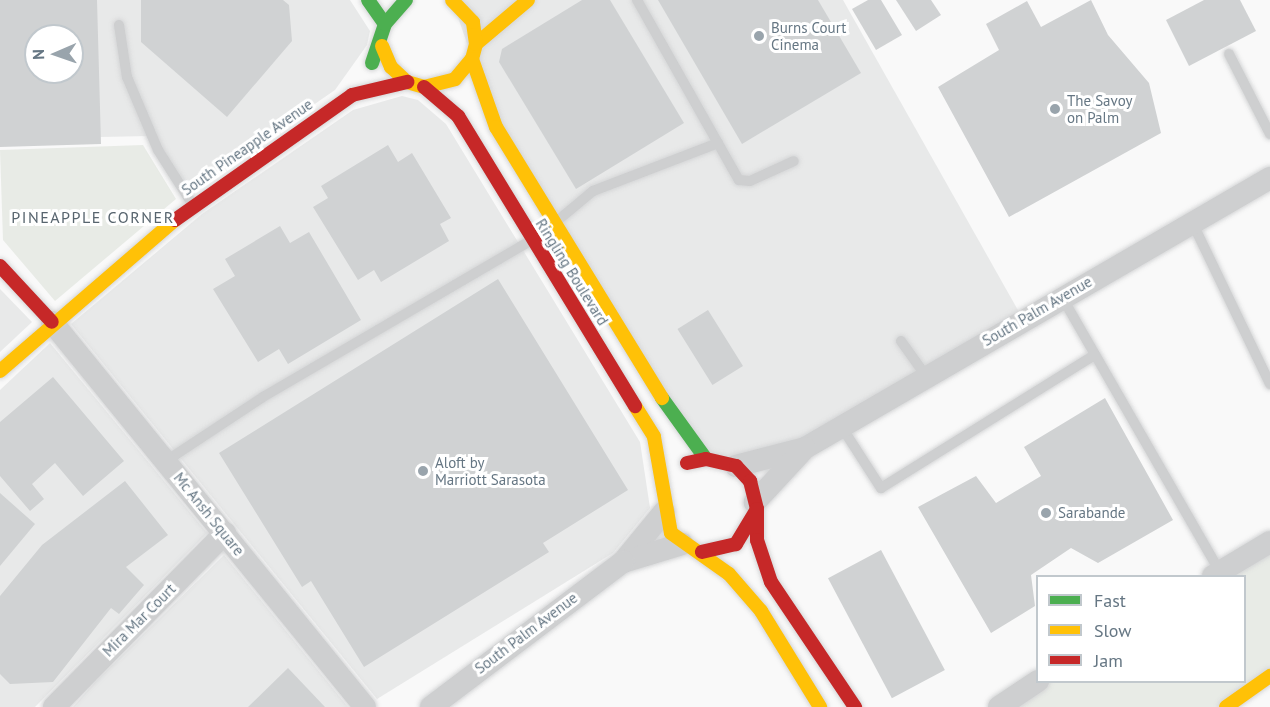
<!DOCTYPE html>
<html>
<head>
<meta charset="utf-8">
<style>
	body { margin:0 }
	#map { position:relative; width:1270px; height:707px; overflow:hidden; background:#f9f9f9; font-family:"PT Sans",sans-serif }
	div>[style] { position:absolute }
	.built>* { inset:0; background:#e8e9e9 }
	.green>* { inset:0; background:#e8ebe6 }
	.building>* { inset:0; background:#d0d2d3; transform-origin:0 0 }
	.roads { filter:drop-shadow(0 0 2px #d5d6d7) drop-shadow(0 0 2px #d5d6d7) }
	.lane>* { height:10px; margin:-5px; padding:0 5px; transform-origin:5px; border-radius:5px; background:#cecfd0 }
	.street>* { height:22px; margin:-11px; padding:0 11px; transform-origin:11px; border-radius:11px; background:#cecfd0 }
	.fast>* { height:14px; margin:-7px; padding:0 7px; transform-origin:7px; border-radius:7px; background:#4caf50 }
	.slow>* { height:14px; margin:-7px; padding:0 7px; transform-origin:7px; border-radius:7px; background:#ffc107 }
	.jam>* { height:14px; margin:-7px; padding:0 7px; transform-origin:7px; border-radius:7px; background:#c62828 }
	.dots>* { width:16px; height:16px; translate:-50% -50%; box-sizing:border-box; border:3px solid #fff; border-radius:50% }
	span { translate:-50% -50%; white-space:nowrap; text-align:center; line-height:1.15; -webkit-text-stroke:6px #fff; paint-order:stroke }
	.poi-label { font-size:15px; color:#657683 }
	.left { translate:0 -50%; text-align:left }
	.street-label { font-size:15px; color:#657683 }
	.neighbourhood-label { font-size:16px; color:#57646e; letter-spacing:1.5px }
	.legend { position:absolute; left:1036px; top:575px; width:210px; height:108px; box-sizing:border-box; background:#fff; border:2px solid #c1c8cd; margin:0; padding:8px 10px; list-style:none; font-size:18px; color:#657683 }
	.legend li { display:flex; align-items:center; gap:12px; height:30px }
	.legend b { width:30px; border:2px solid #c1c8cd }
	.north { position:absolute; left:24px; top:24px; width:60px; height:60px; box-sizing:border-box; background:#fff; border:2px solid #c1c8cd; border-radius:50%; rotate:268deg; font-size:16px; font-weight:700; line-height:24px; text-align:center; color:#657683 }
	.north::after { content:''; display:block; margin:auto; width:21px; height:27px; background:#99a4ac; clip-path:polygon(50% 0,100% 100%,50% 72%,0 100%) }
</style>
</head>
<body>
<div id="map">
	<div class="built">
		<i style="clip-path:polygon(evenodd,0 0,350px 0,370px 31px,367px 45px,335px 90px,186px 193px,150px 136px,0 139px,0 0,36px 36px,72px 36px,72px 72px,36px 72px,36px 36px)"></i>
		<i style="clip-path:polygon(452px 0,843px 0,1023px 319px,805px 448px,706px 459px,496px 127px)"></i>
		<i style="clip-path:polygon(402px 96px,418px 100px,446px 124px,640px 442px,650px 508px,613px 553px,377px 699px,71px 324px,202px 214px,353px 110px)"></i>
		<i style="clip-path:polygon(0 289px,32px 322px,0 352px)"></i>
		<i style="clip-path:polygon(50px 343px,207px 533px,35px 707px,0 707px,0 390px)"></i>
		<i style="clip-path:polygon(224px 555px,348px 707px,73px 707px,95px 682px)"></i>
	</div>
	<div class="green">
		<i style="clip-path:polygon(143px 145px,176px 199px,55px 301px,3px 240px,0 150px)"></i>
		<i style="clip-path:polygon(1270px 542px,1270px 676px,1226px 707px,999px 707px,1038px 682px,1244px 682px,1244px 576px,1213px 576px)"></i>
	</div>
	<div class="building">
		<i style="clip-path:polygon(evenodd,0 0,97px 0,101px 144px,0 147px,0 0,36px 36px,72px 36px,72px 72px,36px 72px,36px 36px)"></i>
		<i style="clip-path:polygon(141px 0,283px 0,289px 5px,292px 41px,227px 117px,141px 42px)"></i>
		<i style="clip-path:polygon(582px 0,610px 0,684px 123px,576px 189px,499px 62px,502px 49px)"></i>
		<i style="clip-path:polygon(658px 0,818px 0,861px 73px,742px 144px)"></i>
		<i style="clip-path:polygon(868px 0,881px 0,902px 35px,876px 50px,852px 9px)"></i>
		<i style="clip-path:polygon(896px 0,931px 0,941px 15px,916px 31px)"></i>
		<i style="clip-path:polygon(1091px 0,1108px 35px,1149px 83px,1161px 133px,1009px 217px,938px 87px,999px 50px,986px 24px,1027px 1px,1041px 27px)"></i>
		<i style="clip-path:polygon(1204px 0,1240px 0,1256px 31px,1189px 66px,1166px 20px)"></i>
		<i style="clip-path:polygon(388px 145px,398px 162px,412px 153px,451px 218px,440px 224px,449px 241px,381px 282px,374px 270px,358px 280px,313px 207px,328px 198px,321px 186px)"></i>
		<i style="clip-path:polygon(280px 226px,290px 243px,309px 232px,361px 320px,288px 364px,279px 349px,258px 362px,213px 289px,235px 276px,225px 259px)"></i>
		<i style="clip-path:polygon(498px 279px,628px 490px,543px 543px,549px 552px,364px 667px,311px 581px,302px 587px,219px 453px)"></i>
		<i style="left:708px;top:310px;width:66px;height:36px;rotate:58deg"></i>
		<i style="clip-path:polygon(53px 377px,124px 461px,83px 496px,55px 463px,32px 484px,44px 499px,30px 511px,0 476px,0 422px)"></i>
		<i style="clip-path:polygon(1105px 398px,1173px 520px,1098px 563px,1071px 548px,1031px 575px,1035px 606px,991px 633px,918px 507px,976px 476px,996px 503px,1041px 476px,1024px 447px)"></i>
		<i style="clip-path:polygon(125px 481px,168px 535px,126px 567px,144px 585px,119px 614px,111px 608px,53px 682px,10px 684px,0 674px,0 596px,42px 545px)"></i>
		<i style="clip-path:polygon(0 493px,35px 524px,0 566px)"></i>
		<i style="left:881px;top:550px;width:136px;height:60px;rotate:62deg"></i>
		<i style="clip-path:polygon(288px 668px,325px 707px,248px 707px)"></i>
	</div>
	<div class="roads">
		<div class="lane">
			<i style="left:637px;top:0;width:207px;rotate:60.5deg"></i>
			<i style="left:739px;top:180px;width:11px;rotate:5deg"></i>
			<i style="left:750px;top:181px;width:48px;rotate:-24.4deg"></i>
			<i style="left:119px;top:25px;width:53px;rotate:81.3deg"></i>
			<i style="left:127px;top:77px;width:79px;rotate:67deg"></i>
			<i style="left:158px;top:150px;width:62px;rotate:57.6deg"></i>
			<i style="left:1229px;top:54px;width:90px;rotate:62.9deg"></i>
			<i style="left:557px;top:221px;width:47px;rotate:-39.8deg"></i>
			<i style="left:593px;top:191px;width:134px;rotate:-21deg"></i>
			<i style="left:1192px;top:222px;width:180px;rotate:64.3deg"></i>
			<i style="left:1062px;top:297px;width:317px;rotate:60.1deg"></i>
			<i style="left:901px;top:341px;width:43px;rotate:54.5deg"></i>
			<i style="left:841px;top:426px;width:74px;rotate:57.2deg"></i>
			<i style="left:881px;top:488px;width:252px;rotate:-31.9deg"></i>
			<i style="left:166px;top:461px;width:116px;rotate:-33.4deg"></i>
			<i style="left:263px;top:397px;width:311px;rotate:-30.3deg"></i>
		</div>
		<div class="street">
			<i style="left:52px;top:322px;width:496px;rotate:50.9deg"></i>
			<i style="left:805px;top:448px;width:538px;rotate:-30.14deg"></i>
			<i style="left:736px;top:466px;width:71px;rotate:-14.6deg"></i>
			<i style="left:805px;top:448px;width:74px;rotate:132.8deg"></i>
			<i style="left:664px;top:512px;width:65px;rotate:129.4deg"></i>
			<i style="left:623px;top:562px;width:62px;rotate:-17deg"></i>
			<i style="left:1213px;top:576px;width:66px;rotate:-30.8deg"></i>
			<i style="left:54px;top:707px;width:244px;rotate:-45.5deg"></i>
			<i style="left:431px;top:707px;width:241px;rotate:-37.1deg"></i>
			<i style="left:999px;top:707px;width:47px;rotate:-33.7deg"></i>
		</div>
		<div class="fast">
			<i style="left:368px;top:0;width:29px;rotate:55deg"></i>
			<i style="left:372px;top:63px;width:41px;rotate:-71.6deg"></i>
			<i style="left:385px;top:24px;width:32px;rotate:-49deg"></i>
			<i style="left:662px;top:398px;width:75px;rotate:54.2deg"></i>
		</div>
		<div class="slow">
			<i style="left:476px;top:44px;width:68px;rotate:-40.2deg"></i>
			<i style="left:382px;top:46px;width:23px;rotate:67deg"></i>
			<i style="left:391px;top:67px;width:22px;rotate:43deg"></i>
			<i style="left:407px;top:82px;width:18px;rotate:16deg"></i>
			<i style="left:424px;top:87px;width:32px;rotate:-14deg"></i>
			<i style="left:455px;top:79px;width:26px;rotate:-50deg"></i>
			<i style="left:472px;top:59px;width:16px;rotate:-75deg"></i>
			<i style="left:476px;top:44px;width:22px;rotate:-98deg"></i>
			<i style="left:473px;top:22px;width:30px;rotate:-134deg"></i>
			<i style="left:472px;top:59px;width:72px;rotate:70.6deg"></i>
			<i style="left:496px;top:127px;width:318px;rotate:58.5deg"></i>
			<i style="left:0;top:371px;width:231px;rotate:-40.8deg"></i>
			<i style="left:635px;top:406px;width:36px;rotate:58deg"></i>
			<i style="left:654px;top:437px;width:97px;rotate:80deg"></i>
			<i style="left:671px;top:533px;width:71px;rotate:35.3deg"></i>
			<i style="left:729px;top:574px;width:49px;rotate:49.1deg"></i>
			<i style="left:761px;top:611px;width:113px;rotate:58.4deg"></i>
			<i style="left:1226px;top:707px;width:54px;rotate:-35.2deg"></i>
		</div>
		<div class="jam">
			<i style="left:424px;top:87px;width:45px;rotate:40.5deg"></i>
			<i style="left:458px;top:116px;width:340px;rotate:58.6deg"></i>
			<i style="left:175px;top:220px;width:217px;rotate:-35.2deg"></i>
			<i style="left:352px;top:95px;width:57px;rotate:-13.3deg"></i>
			<i style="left:0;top:266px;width:76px;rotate:47.1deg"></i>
			<i style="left:687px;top:463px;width:19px;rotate:-12deg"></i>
			<i style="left:706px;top:459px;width:31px;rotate:13deg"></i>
			<i style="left:736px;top:466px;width:21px;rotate:47deg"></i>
			<i style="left:750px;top:481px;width:29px;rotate:76deg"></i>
			<i style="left:757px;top:509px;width:41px;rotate:121deg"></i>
			<i style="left:736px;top:544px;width:35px;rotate:167deg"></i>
			<i style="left:757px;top:509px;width:31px;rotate:90deg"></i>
			<i style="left:757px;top:540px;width:44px;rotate:71.6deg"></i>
			<i style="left:771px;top:582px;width:151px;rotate:56.1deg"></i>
		</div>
	</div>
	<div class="dots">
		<i style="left:759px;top:36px;background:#99a4ac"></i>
		<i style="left:1055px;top:109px;background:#99a4ac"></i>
		<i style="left:423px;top:471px;background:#99a4ac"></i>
		<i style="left:1046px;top:513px;background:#99a4ac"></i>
	</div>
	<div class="poi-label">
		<span class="left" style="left:771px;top:36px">Burns Court<br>Cinema</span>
		<span class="left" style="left:1067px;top:109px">The Savoy<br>on Palm</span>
		<span class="left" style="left:435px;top:471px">Aloft by<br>Marriott Sarasota</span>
		<span class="left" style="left:1058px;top:513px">Sarabande</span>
	</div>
	<div class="street-label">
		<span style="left:247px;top:147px;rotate:-35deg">South Pineapple Avenue</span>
		<span style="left:572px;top:272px;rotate:58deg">Ringling Boulevard</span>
		<span style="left:1037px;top:311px;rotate:-30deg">South Palm Avenue</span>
		<span style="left:209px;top:514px;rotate:51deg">Mc Ansh Square</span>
		<span style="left:139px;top:620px;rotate:-45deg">Mira Mar Court</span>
		<span style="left:526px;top:633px;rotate:-37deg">South Palm Avenue</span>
	</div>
	<div class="neighbourhood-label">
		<span style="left:93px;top:217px">PINEAPPLE CORNER</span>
	</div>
	<ul class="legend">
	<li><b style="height:8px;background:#4caf50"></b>Fast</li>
	<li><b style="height:8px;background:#ffc107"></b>Slow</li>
	<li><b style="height:8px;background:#c62828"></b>Jam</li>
	</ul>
	<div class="north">N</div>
</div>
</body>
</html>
